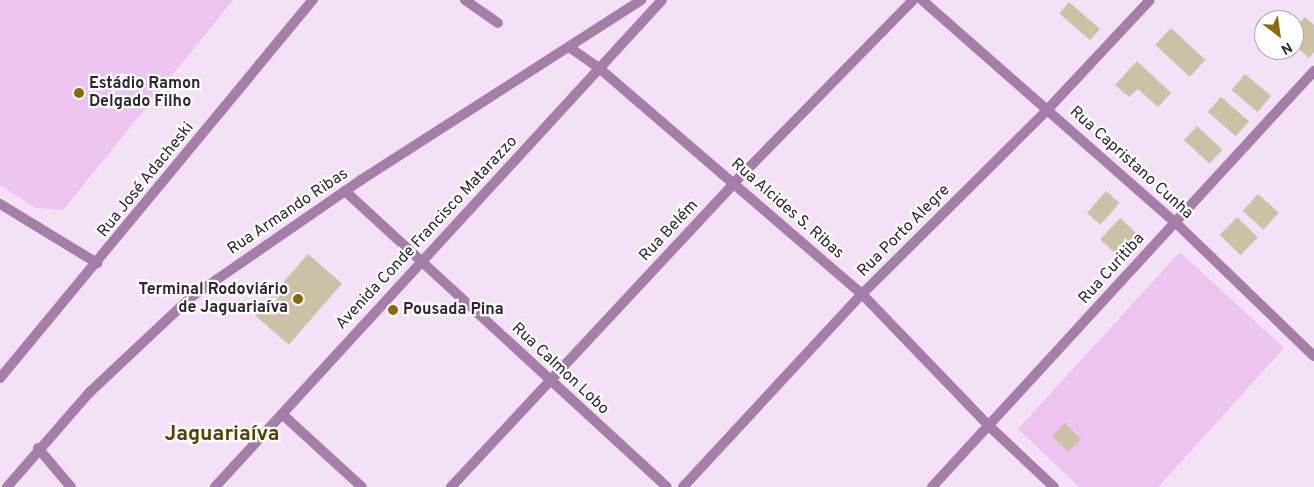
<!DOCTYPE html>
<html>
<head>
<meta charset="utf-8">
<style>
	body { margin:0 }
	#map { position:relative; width:1314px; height:487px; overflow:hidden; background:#f5e1f7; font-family:Overpass,sans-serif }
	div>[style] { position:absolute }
	.green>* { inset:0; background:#edc3f0 }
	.building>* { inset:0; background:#ccc0a7; transform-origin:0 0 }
	.minor>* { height:10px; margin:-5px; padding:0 5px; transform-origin:5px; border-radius:5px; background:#a47da8 }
	.tertiary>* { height:10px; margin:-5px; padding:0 5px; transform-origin:5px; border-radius:5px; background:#a47da8 }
	.dots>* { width:14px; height:14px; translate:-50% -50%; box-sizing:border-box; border:2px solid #fff; border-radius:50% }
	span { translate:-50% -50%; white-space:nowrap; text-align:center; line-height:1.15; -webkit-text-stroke:4.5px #fff; paint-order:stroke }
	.poi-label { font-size:16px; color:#2e262e; font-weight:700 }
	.left { translate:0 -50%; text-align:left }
	.right { translate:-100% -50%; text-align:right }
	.street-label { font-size:16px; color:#2e262e }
	.district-label { font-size:21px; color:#584100; font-weight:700 }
	.north { position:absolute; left:1254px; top:10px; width:50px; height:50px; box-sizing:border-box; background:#fff; border:1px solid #aba8ab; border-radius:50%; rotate:150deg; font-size:14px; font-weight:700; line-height:20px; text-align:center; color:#2e262e }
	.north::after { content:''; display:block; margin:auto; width:18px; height:22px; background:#8b690a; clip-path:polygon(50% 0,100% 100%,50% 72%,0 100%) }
</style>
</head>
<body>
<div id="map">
	<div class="green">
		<i style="clip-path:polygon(0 0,233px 0,63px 210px,36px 208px,0 185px)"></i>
		<i style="clip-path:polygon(1180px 252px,1284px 348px,1158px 487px,1079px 487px,1018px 429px)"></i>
	</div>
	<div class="building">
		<i style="left:1069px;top:2px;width:41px;height:15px;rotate:41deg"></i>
		<i style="clip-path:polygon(1290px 13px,1300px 22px,1305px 17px,1314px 25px,1314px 52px,1309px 58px,1294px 44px,1294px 20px,1284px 20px)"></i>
		<i style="left:1171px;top:28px;width:47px;height:23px;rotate:43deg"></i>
		<i style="clip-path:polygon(1137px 61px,1171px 93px,1158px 107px,1138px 89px,1129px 97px,1115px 85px)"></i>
		<i style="left:1245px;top:74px;width:34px;height:21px;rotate:40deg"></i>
		<i style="left:1221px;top:97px;width:37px;height:20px;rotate:41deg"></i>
		<i style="left:1197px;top:126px;width:35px;height:19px;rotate:43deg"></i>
		<i style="left:1106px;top:191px;width:18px;height:29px;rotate:41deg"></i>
		<i style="left:1258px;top:194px;width:28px;height:23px;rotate:42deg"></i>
		<i style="left:1237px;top:217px;width:29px;height:25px;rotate:44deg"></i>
		<i style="left:1120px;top:218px;width:25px;height:29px;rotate:43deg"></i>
		<i style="left:308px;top:254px;width:45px;height:81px;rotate:41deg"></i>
		<i style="left:1065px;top:423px;width:23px;height:18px;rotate:45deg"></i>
	</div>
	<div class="minor">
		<i style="left:465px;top:0;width:40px;rotate:34.9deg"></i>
		<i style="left:922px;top:0;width:337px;rotate:41.3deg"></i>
		<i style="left:1175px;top:222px;width:193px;rotate:44deg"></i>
		<i style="left:569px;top:47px;width:37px;rotate:35deg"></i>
		<i style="left:599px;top:68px;width:347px;rotate:40.7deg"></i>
		<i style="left:862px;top:294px;width:183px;rotate:46.1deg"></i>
		<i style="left:989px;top:426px;width:89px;rotate:43.2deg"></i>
		<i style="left:345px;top:191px;width:437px;rotate:42.6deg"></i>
		<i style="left:0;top:204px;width:114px;rotate:31.3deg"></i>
		<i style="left:0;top:378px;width:491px;rotate:-50.4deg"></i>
		<i style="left:282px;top:414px;width:108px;rotate:42.4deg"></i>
		<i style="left:38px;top:448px;width:51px;rotate:49.8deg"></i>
		<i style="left:451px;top:487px;width:415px;rotate:-47deg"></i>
		<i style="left:734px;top:183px;width:256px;rotate:-45.6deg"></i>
		<i style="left:683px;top:487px;width:263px;rotate:-47.2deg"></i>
		<i style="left:862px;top:294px;width:262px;rotate:-44.8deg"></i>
		<i style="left:1048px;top:109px;width:149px;rotate:-46.9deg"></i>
		<i style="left:932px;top:487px;width:565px;rotate:-47.44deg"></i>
	</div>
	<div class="tertiary">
		<i style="left:7px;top:487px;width:126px;rotate:-48.9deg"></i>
		<i style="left:90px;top:392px;width:137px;rotate:-43.2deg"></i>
		<i style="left:190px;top:298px;width:208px;rotate:-34.6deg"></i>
		<i style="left:361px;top:180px;width:333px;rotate:-32.7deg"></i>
		<i style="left:215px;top:487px;width:661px;rotate:-47.45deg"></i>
	</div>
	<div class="dots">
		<i style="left:79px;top:93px;background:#8b690a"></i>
		<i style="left:298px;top:299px;background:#8b690a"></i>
		<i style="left:393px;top:310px;background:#8b690a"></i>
	</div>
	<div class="poi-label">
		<span class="left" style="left:89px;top:93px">Estádio Ramon<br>Delgado Filho</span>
		<span class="right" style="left:288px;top:299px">Terminal Rodoviário<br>de Jaguariaíva</span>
		<span class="left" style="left:403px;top:310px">Pousada Pina</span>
	</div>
	<div class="street-label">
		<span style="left:1131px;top:163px;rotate:42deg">Rua Capristano Cunha</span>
		<span style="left:146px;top:180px;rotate:-51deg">Rua José Adacheski</span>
		<span style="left:787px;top:209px;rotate:41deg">Rua Alcides S. Ribas</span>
		<span style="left:288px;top:212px;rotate:-34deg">Rua Armando Ribas</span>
		<span style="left:669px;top:231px;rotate:-47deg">Rua Belém</span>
		<span style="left:904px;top:231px;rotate:-45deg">Rua Porto Alegre</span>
		<span style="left:427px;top:233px;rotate:-47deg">Avenida Conde Francisco Matarazzo</span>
		<span style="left:1112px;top:269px;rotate:-48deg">Rua Curitiba</span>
		<span style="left:560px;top:369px;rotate:43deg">Rua Calmon Lobo</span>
	</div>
	<div class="district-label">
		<span style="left:222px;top:435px">Jaguariaíva</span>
	</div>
	<div class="north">N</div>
</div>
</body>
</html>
